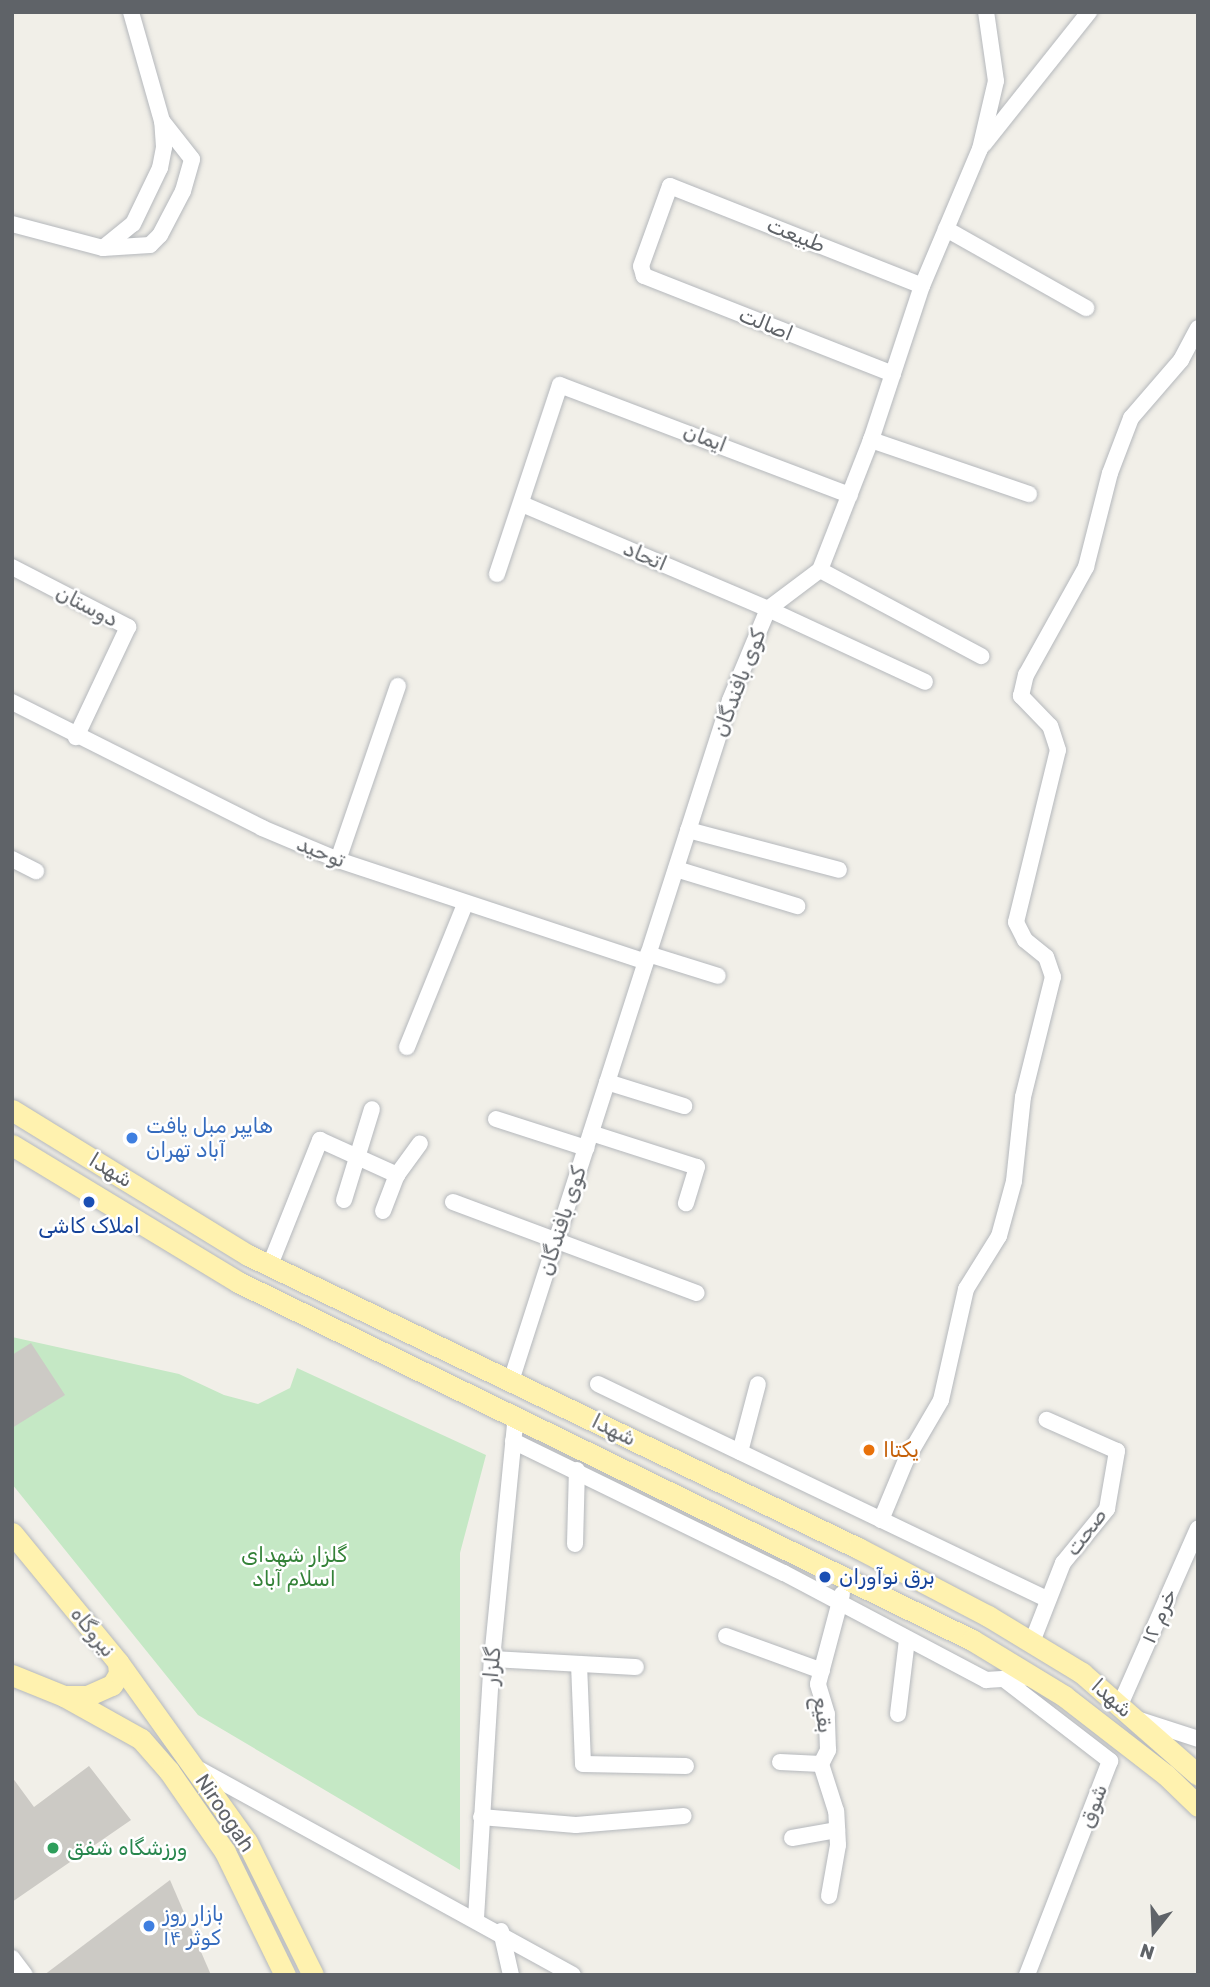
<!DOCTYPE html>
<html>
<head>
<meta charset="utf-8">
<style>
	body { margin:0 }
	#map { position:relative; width:1210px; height:1987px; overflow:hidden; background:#f1efe8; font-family:Rubik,"Noto Sans Arabic",sans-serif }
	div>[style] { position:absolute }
	.green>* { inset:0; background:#c5e8c5 }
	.building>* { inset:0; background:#cccac5 }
	.roads { filter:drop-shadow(0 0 2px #b5b8bc) drop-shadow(0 0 2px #b5b8bc) }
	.minor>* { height:16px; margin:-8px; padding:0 8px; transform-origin:8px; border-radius:8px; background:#fff }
	.major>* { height:21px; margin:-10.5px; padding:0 10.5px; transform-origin:10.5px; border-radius:10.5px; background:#fff2af }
	.dots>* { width:19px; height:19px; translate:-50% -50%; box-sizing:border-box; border:4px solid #fff; border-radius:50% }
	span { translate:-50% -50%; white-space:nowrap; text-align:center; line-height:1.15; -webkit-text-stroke:5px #fff; paint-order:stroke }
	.street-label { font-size:21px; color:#5f6368 }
	.shop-label { font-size:21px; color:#366cbe }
	.left { translate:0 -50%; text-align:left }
	.transit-label { font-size:21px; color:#164399 }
	.food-label { font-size:21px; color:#c56008 }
	.park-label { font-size:21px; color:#348238 }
	.leisure-label { font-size:21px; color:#27864d }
	.frame { position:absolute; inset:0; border:14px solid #5f6368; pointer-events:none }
	.north { position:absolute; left:1119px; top:1896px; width:70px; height:70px; -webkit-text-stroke:5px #fff; paint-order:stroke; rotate:198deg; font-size:19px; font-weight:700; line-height:28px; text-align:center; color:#5f6368 }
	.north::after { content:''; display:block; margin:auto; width:24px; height:32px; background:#5f6368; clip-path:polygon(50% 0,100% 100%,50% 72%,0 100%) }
</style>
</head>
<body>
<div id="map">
	<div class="green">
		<i style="clip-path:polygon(12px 1337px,179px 1374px,224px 1395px,258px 1404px,290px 1388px,297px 1368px,486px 1455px,460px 1553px,460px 1870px,198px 1715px,12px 1484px)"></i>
	</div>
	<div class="building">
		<i style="clip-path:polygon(31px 1343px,65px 1395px,12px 1428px,12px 1355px)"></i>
		<i style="clip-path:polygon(89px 1766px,131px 1820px,12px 1902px,12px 1777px,34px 1807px)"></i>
		<i style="clip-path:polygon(170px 1880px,211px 1975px,44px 1975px)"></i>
	</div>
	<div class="roads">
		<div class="minor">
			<i style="left:984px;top:144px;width:169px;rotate:-51.5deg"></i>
			<i style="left:12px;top:224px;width:94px;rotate:14.8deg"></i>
			<i style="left:103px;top:248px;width:47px;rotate:-3.7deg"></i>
			<i style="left:150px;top:245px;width:14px;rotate:-45deg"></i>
			<i style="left:160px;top:235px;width:50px;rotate:-62.4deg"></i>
			<i style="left:183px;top:191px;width:33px;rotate:-74deg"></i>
			<i style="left:192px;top:159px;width:48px;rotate:-128.3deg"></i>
			<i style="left:946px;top:229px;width:161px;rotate:29.4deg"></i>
			<i style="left:103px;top:248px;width:38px;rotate:-39deg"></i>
			<i style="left:133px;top:224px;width:62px;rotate:-64.3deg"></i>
			<i style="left:160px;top:168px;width:21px;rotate:-79deg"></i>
			<i style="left:164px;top:147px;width:26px;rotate:-94deg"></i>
			<i style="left:162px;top:121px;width:113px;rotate:-105.9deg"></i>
			<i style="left:893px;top:374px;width:268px;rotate:-158.5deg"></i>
			<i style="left:644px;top:276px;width:10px;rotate:-107deg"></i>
			<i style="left:641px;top:266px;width:85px;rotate:-70.1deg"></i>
			<i style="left:670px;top:186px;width:271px;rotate:21.6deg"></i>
			<i style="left:871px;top:440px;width:167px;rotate:18.9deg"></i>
			<i style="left:522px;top:504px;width:267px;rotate:23.1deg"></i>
			<i style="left:768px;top:609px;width:173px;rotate:24.9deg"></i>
			<i style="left:12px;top:567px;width:131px;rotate:27.3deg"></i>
			<i style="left:128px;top:627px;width:122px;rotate:115.3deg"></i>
			<i style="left:820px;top:570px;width:183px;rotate:28.1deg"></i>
			<i style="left:497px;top:574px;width:199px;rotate:-71.6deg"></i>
			<i style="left:560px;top:385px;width:310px;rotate:20.8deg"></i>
			<i style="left:12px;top:702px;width:280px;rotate:26.7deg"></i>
			<i style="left:262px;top:828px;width:82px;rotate:22.8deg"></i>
			<i style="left:338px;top:860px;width:324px;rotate:18.3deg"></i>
			<i style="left:688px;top:830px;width:156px;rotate:14.8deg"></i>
			<i style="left:12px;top:859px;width:27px;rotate:27deg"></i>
			<i style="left:338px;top:860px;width:184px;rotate:-71deg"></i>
			<i style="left:676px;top:869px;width:127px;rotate:17deg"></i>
			<i style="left:648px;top:954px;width:73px;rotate:17.4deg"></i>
			<i style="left:407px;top:1047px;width:154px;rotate:-67.9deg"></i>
			<i style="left:607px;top:1082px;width:81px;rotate:17.3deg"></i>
			<i style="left:496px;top:1119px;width:95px;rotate:17.9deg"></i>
			<i style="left:591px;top:1133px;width:111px;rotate:17.8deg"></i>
			<i style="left:697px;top:1167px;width:38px;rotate:107deg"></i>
			<i style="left:344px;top:1200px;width:95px;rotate:-72.9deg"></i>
			<i style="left:453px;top:1202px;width:260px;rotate:20.5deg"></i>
			<i style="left:383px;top:1211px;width:39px;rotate:-69deg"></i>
			<i style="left:270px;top:1265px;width:135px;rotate:-68.2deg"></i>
			<i style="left:320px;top:1140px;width:85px;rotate:24.4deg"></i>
			<i style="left:397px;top:1175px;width:39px;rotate:-54deg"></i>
			<i style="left:511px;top:1381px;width:715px;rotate:-72.17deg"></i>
			<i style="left:730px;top:700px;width:99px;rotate:-67.3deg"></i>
			<i style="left:768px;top:609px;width:65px;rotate:-36.9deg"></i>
			<i style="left:820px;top:570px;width:140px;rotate:-68.6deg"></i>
			<i style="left:871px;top:440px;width:162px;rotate:-71.7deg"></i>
			<i style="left:922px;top:286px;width:149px;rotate:-67.1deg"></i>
			<i style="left:980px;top:149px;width:70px;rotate:-76.8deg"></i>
			<i style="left:996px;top:81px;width:70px;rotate:-98.2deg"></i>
			<i style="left:598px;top:1384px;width:497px;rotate:25.6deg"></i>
			<i style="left:513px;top:1441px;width:301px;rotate:26deg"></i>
			<i style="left:784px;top:1573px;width:229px;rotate:27.9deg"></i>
			<i style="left:986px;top:1680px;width:48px;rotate:-3.6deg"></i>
			<i style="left:740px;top:1452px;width:70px;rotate:-75.2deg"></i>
			<i style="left:881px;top:1520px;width:65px;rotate:-67.4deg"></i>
			<i style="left:906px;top:1460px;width:69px;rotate:-59.7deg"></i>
			<i style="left:941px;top:1400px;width:114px;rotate:-77.3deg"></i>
			<i style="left:966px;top:1289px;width:62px;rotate:-58.1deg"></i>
			<i style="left:999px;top:1236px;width:57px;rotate:-74.7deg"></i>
			<i style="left:1014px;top:1181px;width:84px;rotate:-83.9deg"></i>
			<i style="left:1023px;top:1097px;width:124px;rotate:-76deg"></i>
			<i style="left:1053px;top:977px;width:21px;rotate:-109deg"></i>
			<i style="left:1046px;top:957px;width:27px;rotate:-141deg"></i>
			<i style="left:1025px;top:940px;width:20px;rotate:-117deg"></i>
			<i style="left:1016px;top:922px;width:177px;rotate:-76.3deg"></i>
			<i style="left:1058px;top:750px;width:25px;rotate:-108deg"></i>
			<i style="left:1050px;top:726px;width:42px;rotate:-134deg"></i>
			<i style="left:1021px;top:696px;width:22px;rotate:-77deg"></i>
			<i style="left:1026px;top:675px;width:124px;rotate:-60.9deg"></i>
			<i style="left:1086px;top:567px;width:97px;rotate:-75.7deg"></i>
			<i style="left:1110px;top:473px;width:59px;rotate:-69.1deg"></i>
			<i style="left:1131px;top:418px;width:77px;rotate:-49.2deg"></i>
			<i style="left:1181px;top:360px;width:36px;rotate:-62deg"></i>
			<i style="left:575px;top:1544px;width:74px;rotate:-88.5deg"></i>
			<i style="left:726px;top:1636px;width:102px;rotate:20deg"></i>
			<i style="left:1032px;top:1642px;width:85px;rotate:-68.6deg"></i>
			<i style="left:1063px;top:1563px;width:70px;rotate:-50.8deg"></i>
			<i style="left:1107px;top:1509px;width:59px;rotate:-80.2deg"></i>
			<i style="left:1117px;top:1451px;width:77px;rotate:-156.1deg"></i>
			<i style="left:492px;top:1659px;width:144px;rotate:3.2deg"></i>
			<i style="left:579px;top:1664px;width:100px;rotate:87.7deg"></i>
			<i style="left:583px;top:1764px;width:103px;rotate:1.1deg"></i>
			<i style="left:1005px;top:1680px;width:133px;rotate:37.6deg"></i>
			<i style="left:1110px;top:1761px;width:230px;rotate:111.2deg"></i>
			<i style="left:1120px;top:1705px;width:193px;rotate:-66.2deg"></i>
			<i style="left:898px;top:1714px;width:75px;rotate:-83.1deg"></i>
			<i style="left:1140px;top:1720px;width:61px;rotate:18.1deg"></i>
			<i style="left:780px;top:1762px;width:41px;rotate:2.8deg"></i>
			<i style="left:195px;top:1767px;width:431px;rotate:28.8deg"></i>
			<i style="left:481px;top:1817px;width:95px;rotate:4.8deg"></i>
			<i style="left:576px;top:1825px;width:108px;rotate:-4.8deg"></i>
			<i style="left:792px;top:1838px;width:46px;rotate:-10.1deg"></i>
			<i style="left:829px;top:1896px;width:52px;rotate:-80deg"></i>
			<i style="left:838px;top:1845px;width:34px;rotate:-93deg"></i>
			<i style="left:836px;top:1811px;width:49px;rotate:-107.7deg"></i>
			<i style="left:821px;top:1764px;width:16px;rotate:-63deg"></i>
			<i style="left:828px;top:1750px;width:36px;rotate:-92deg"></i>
			<i style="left:827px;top:1714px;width:31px;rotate:-107deg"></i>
			<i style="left:818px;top:1684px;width:93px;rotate:-75.1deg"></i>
			<i style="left:476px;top:1918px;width:259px;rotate:-86.5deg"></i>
			<i style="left:492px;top:1659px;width:245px;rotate:-84.4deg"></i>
			<i style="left:501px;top:1931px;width:45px;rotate:77.2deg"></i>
			<i style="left:12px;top:1958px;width:21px;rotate:53deg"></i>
		</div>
		<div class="major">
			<i style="left:12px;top:1110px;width:277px;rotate:31.6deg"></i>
			<i style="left:248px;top:1255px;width:677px;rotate:25.66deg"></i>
			<i style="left:858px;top:1548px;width:147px;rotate:27.6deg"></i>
			<i style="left:988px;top:1616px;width:110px;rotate:31.2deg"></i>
			<i style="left:1082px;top:1673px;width:154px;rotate:41.3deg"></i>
			<i style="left:12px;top:1145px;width:264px;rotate:31.2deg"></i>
			<i style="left:238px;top:1282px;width:817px;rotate:26deg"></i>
			<i style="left:972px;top:1640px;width:108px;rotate:31.3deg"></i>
			<i style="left:1064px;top:1696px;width:129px;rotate:37.8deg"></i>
			<i style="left:1166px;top:1775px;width:45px;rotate:44.1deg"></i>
			<i style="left:12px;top:1533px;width:167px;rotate:50.6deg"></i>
			<i style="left:118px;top:1662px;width:221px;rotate:54.4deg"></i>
			<i style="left:247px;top:1842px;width:148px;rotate:63.6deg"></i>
			<i style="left:12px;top:1675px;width:56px;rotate:22deg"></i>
			<i style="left:64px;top:1696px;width:23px"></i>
			<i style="left:87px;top:1696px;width:27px;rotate:-24deg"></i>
			<i style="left:112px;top:1685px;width:13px;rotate:-58deg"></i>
			<i style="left:119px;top:1674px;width:12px;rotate:-95deg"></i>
			<i style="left:64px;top:1696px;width:88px;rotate:29.2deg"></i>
			<i style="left:141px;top:1739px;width:43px;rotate:48.8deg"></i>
			<i style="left:169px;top:1771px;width:98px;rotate:55.3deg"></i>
			<i style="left:225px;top:1852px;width:137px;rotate:64deg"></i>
		</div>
	</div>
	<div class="dots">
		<i style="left:132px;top:1138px;background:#3f7fe0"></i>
		<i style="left:89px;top:1202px;background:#1a4fb4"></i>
		<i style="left:869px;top:1450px;background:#e8710a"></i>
		<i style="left:825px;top:1577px;background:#1a4fb4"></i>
		<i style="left:53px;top:1848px;background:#2e9e5b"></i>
		<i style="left:149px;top:1926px;background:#3f7fe0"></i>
	</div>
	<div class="street-label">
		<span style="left:796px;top:235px;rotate:22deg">طبیعت</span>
		<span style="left:766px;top:324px;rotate:22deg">اصالت</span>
		<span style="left:705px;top:438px;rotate:21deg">ایمان</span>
		<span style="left:645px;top:556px;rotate:23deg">اتحاد</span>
		<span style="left:87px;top:606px;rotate:27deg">دوستان</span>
		<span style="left:739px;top:683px;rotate:-69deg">کوی بافندگان</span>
		<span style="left:321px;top:852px;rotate:22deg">توحید</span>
		<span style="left:111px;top:1170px;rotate:31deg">شهدا</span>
		<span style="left:562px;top:1221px;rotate:-72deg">کوی بافندگان</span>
		<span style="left:614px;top:1430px;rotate:26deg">شهدا</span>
		<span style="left:1086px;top:1532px;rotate:-53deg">صحت</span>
		<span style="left:1159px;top:1616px;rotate:-66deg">خرم ۱۲</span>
		<span style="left:93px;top:1632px;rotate:51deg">نیروگاه</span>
		<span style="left:492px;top:1666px;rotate:-85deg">گلزار</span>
		<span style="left:1112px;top:1698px;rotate:41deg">شهدا</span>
		<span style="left:823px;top:1715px;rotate:81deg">بقیع</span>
		<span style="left:1093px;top:1806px;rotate:-69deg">شوق</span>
		<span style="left:225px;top:1813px;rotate:56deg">Niroogah</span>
	</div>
	<div class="shop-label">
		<span class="left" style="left:146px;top:1138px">هایپر مبل یافت<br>آباد تهران</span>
		<span class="left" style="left:163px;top:1926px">بازار روز<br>کوثر ۱۴</span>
	</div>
	<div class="transit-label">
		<span style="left:89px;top:1226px">املاک کاشی</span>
		<span class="left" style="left:839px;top:1577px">برق نوآوران</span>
	</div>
	<div class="food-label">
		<span class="left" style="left:883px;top:1450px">یکتاا</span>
	</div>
	<div class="park-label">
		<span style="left:294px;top:1567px">گلزار شهدای<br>اسلام آباد</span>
	</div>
	<div class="leisure-label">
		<span class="left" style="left:67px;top:1848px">ورزشگاه شفق</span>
	</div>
	<div class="frame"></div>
	<div class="north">N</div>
</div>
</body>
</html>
